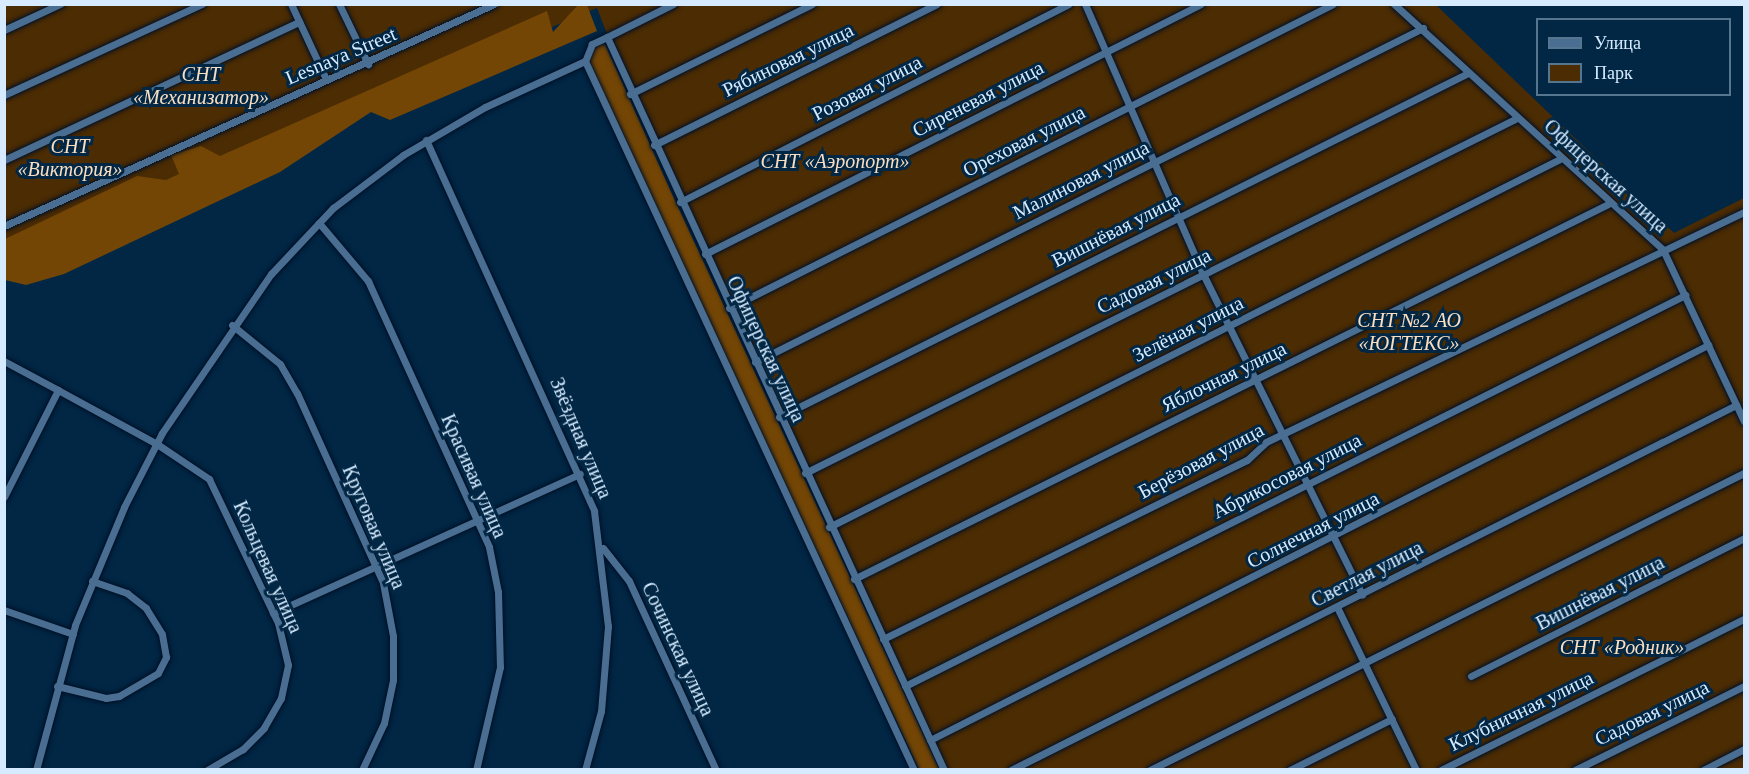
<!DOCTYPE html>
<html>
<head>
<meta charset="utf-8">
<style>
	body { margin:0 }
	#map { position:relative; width:1749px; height:774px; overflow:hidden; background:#012745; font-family:Georgia,serif }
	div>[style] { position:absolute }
	.green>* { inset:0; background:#4b2c03 }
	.forest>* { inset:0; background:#734605 }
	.roads { filter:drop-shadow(0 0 2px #000f25) drop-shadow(0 0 2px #000f25) }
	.minor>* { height:7px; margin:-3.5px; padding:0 3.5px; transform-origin:3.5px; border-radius:3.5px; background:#496e91 }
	span { translate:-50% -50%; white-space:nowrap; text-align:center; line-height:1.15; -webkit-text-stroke:6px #012745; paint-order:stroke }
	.street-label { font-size:20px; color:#d6ebff }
	.park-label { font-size:20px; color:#fadec1; font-style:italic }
	.frame { position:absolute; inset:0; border:6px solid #d6ebff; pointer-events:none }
	.legend { position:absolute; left:1536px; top:18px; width:195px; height:78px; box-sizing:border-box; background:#012745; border:2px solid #56758f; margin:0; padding:8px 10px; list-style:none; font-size:18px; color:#d6ebff }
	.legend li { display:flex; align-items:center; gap:12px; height:30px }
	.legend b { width:30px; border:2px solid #56758f }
</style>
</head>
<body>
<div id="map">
	<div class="green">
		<i style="clip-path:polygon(5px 5px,1436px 5px,1674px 233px,1744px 198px,1744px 769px,946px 769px,764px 370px,630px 94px,597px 8px,5px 258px)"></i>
	</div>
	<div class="forest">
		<i style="clip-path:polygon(578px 5px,587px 5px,597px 31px,390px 120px,371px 112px,280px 172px,64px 274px,26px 285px,5px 280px,5px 239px,137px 176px,166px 180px,179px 174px,171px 155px,201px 146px,220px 156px,547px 11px,553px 32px)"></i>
		<i style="clip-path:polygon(603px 40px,671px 192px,939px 769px,919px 769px,584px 55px)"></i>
	</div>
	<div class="roads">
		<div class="minor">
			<i style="left:291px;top:4px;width:83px;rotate:65deg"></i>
			<i style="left:339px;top:4px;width:67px;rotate:64.2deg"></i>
			<i style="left:673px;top:4px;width:74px;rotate:153.4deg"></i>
			<i style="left:607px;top:37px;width:807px;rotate:65.31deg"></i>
			<i style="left:1085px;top:4px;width:295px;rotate:66.4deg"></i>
			<i style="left:1203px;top:274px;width:358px;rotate:63.6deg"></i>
			<i style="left:1394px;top:4px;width:365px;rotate:42.4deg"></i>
			<i style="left:1663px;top:250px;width:189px;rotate:64.7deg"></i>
			<i style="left:4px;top:30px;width:62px;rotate:-24.9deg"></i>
			<i style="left:607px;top:37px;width:17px;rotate:155deg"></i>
			<i style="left:592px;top:44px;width:18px;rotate:112deg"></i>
			<i style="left:585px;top:61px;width:782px;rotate:65.11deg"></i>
			<i style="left:630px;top:94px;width:203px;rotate:-26.3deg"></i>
			<i style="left:4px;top:95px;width:218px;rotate:-24.7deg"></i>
			<i style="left:426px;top:140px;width:407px;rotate:65.6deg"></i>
			<i style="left:594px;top:511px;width:116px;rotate:83.1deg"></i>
			<i style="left:608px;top:626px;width:85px;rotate:94.7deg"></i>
			<i style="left:601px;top:711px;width:61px;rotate:105.2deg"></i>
			<i style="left:654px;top:145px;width:316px;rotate:-26.5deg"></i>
			<i style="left:4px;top:160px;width:326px;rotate:-25.1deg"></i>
			<i style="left:680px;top:202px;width:436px;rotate:-27deg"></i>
			<i style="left:319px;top:223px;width:76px;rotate:49.8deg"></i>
			<i style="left:368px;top:281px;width:292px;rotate:65.5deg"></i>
			<i style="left:489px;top:547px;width:46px;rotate:78.7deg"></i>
			<i style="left:498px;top:592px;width:75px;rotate:88.5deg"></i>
			<i style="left:500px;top:667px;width:106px;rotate:103.1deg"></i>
			<i style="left:4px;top:226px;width:538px;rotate:-24.37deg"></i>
			<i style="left:705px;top:254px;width:555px;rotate:-26.75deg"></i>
			<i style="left:729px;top:308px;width:676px;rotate:-26.72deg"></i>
			<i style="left:232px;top:325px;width:62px;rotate:39.1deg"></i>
			<i style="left:280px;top:364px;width:34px;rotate:60deg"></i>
			<i style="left:297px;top:393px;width:209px;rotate:65.6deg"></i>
			<i style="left:383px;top:583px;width:54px;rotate:79.3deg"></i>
			<i style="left:393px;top:636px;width:44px;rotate:90deg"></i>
			<i style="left:393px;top:680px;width:44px;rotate:101.8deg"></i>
			<i style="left:384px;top:723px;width:52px;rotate:115.1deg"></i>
			<i style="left:4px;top:361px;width:61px;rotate:28.2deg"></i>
			<i style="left:755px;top:362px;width:747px;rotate:-26.57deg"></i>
			<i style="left:779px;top:417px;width:770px;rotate:-26.53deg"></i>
			<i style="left:805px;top:473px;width:796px;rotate:-26.5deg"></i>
			<i style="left:4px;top:497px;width:120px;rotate:-63.2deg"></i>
			<i style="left:58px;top:390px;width:113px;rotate:28.6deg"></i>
			<i style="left:157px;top:444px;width:63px;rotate:33.9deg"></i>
			<i style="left:209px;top:479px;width:160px;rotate:64.4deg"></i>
			<i style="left:278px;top:623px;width:43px;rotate:76.6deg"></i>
			<i style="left:288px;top:665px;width:34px;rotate:102deg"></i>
			<i style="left:281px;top:698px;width:34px;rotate:120deg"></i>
			<i style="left:264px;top:728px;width:30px;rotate:135deg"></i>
			<i style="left:243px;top:749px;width:42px;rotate:149.7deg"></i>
			<i style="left:829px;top:527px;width:818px;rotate:-26.72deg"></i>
			<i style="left:603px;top:548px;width:42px;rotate:51.8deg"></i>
			<i style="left:629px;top:581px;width:208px;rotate:65.3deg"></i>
			<i style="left:854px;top:579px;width:842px;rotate:-26.44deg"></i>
			<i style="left:1337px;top:607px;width:181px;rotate:64.1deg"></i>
			<i style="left:4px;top:610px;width:73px;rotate:19.2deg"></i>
			<i style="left:273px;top:613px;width:337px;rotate:-24.4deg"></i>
			<i style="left:883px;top:639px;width:406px;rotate:-26.2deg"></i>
			<i style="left:1247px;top:460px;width:26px;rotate:-43deg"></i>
			<i style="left:1266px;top:442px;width:530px;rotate:-25.7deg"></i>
			<i style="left:1471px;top:676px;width:306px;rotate:-26.8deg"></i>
			<i style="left:57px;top:686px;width:50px;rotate:13.8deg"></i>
			<i style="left:106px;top:698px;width:13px;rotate:-9deg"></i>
			<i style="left:119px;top:696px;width:45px;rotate:-30.5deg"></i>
			<i style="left:158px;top:673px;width:18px;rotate:-63deg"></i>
			<i style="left:166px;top:657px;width:23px;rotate:-100deg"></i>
			<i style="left:162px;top:634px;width:31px;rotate:-122deg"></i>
			<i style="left:146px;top:608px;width:24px;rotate:-142deg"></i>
			<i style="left:127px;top:593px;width:37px;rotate:-161deg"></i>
			<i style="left:905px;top:686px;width:873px;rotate:-26.62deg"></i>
			<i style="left:930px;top:740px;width:873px;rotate:-26.92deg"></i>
			<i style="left:36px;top:770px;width:150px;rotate:-74.9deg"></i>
			<i style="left:75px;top:625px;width:128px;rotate:-67.4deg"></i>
			<i style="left:124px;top:507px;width:83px;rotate:-62.8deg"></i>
			<i style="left:162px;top:433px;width:193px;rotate:-55.6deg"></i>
			<i style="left:271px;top:274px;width:91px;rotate:-46.8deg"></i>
			<i style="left:333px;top:208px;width:88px;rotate:-37.1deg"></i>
			<i style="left:403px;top:155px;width:95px;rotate:-30.3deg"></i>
			<i style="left:485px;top:107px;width:110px;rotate:-24.7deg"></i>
			<i style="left:1011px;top:770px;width:812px;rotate:-26.72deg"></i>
			<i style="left:1150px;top:770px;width:664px;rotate:-26.57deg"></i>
			<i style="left:1290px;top:770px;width:114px;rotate:-26.6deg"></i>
			<i style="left:1441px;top:770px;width:339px;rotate:-26.5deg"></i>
			<i style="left:1575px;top:770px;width:189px;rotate:-26.4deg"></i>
			<i style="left:1703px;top:770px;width:46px;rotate:-27.1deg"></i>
		</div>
	</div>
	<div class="street-label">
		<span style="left:341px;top:56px;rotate:-23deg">Lesnaya Street</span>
		<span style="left:788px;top:60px;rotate:-26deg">Рябиновая улица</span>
		<span style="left:867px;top:88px;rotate:-27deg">Розовая улица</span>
		<span style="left:978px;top:99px;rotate:-27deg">Сиреневая улица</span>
		<span style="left:1024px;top:141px;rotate:-27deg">Ореховая улица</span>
		<span style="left:1606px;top:176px;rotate:42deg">Офицерская улица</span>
		<span style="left:1081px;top:180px;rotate:-27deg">Малиновая улица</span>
		<span style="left:1116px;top:230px;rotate:-27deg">Вишнёвая улица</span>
		<span style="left:1154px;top:281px;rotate:-26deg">Садовая улица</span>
		<span style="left:1188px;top:329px;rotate:-27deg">Зелёная улица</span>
		<span style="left:766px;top:349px;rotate:65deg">Офицерская улица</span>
		<span style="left:1224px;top:377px;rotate:-26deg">Яблочная улица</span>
		<span style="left:581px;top:438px;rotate:67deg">Звёздная улица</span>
		<span style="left:1201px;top:461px;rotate:-28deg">Берёзовая улица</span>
		<span style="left:474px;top:476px;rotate:66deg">Красивая улица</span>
		<span style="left:1287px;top:476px;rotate:-27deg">Абрикосовая улица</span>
		<span style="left:374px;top:527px;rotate:67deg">Круговая улица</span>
		<span style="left:1313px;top:530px;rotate:-27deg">Солнечная улица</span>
		<span style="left:268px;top:567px;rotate:66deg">Кольцевая улица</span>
		<span style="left:1367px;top:574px;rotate:-27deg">Светлая улица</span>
		<span style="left:1600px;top:593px;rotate:-27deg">Вишнёвая улица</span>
		<span style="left:678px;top:649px;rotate:65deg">Сочинская улица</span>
		<span style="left:1521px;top:711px;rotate:-26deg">Клубничная улица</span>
		<span style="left:1652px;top:713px;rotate:-26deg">Садовая улица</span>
	</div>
	<div class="park-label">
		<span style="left:201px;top:86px">СНТ<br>«Механизатор»</span>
		<span style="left:70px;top:158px">СНТ<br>«Виктория»</span>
		<span style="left:835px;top:161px">СНТ «Аэропорт»</span>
		<span style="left:1409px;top:332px">СНТ №2 АО<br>«ЮГТЕКС»</span>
		<span style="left:1622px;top:647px">СНТ «Родник»</span>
	</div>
	<div class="frame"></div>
	<ul class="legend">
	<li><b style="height:8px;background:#496e91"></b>Улица</li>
	<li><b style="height:16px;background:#4b2c03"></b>Парк</li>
	</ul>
</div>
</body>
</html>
